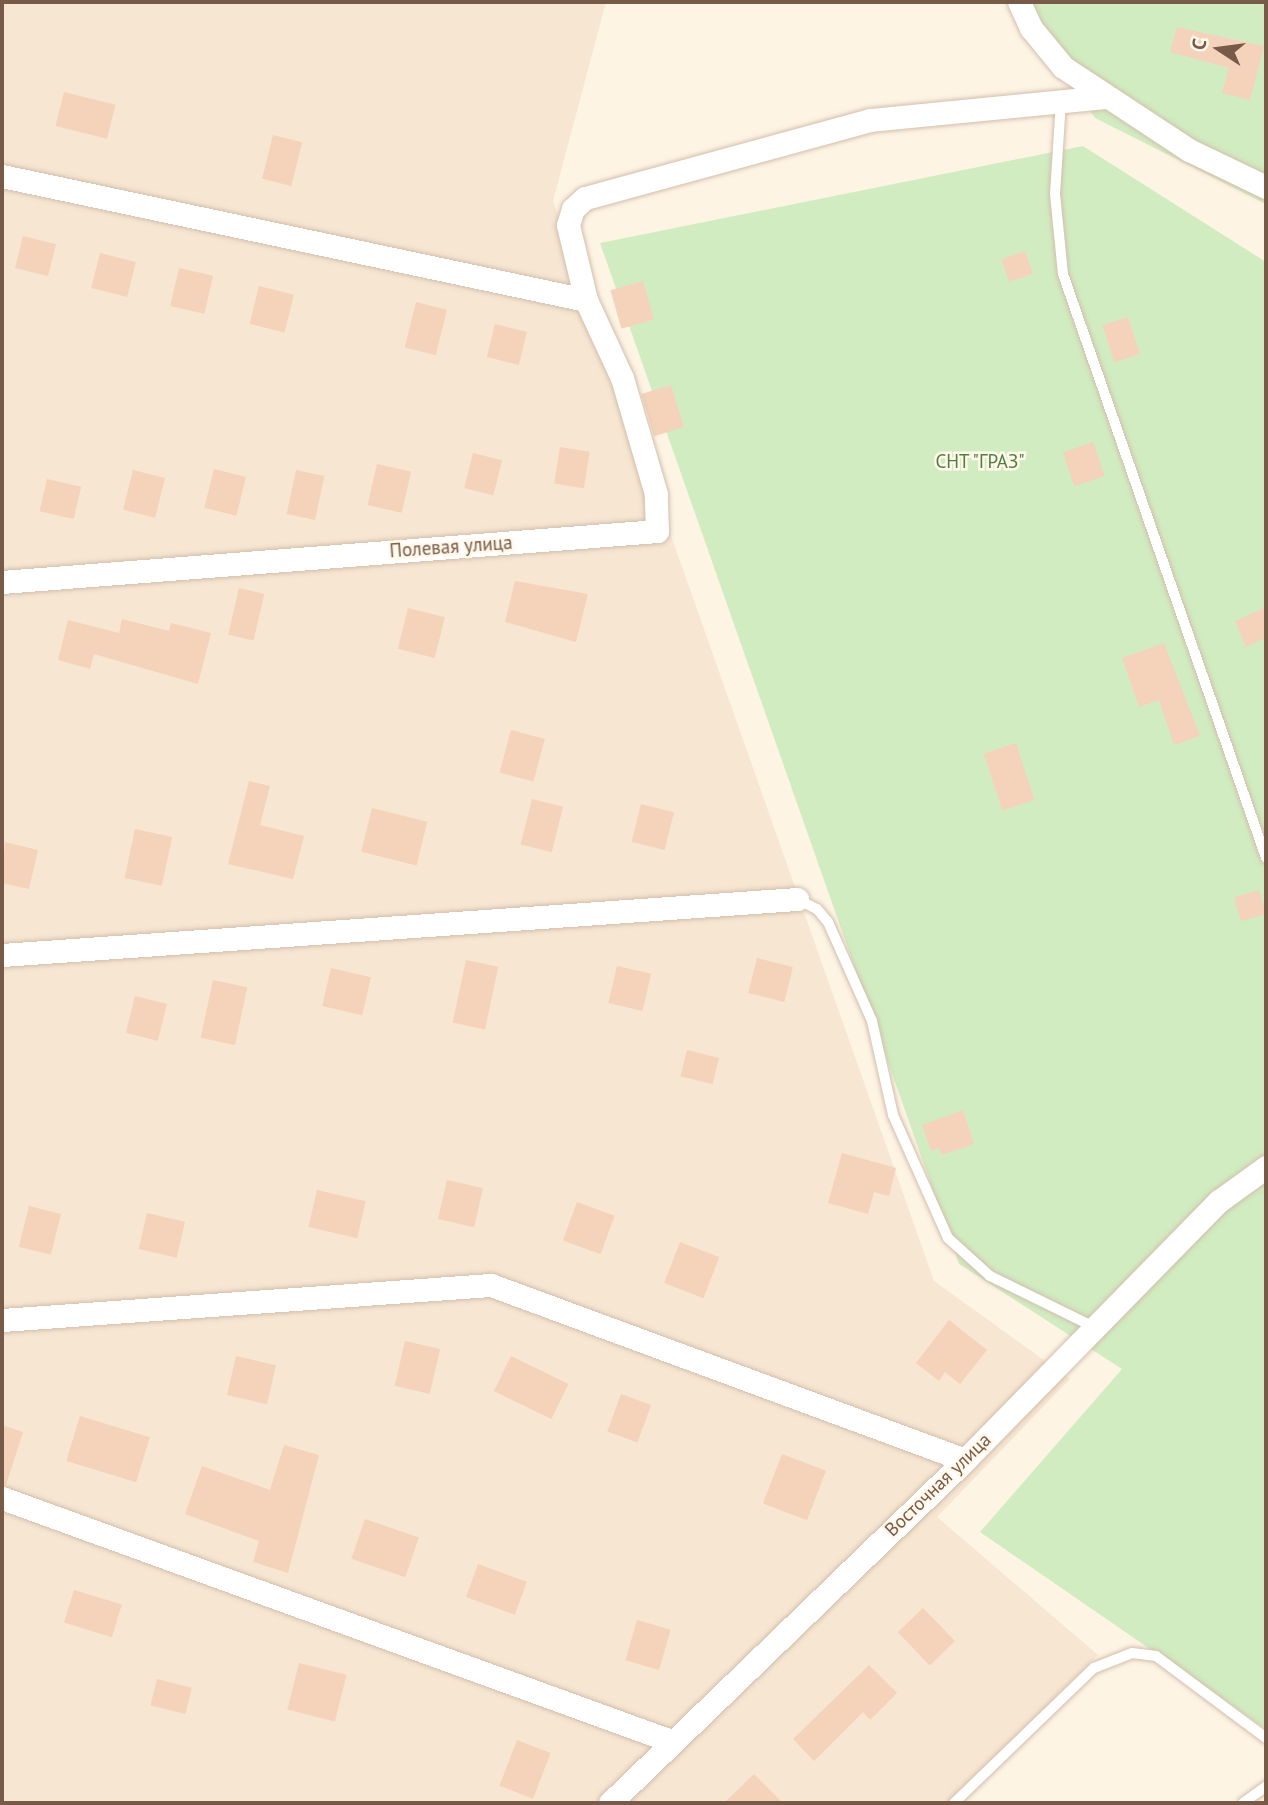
<!DOCTYPE html>
<html>
<head>
<meta charset="utf-8">
<style>
	body { margin:0 }
	#map { position:relative; width:1268px; height:1805px; overflow:hidden; background:#fef4e4; font-family:"PT Sans",sans-serif }
	div>[style] { position:absolute }
	.residential>* { inset:0; background:#f6e6d2 }
	.green>* { inset:0; background:#d1ecc1 }
	.building>* { inset:0; background:#f5d3ba; transform-origin:0 0 }
	.roads { filter:drop-shadow(0 0 2px #d2beac) drop-shadow(0 0 2px #d2beac) }
	.lane>* { height:10px; margin:-5px; padding:0 5px; transform-origin:5px; border-radius:5px; background:#fff }
	.street>* { height:23px; margin:-11.5px; padding:0 11.5px; transform-origin:11.5px; border-radius:11.5px; background:#fff }
	span { translate:-50% -50%; white-space:nowrap; text-align:center; line-height:1.15; -webkit-text-stroke:5px #fff8eb; paint-order:stroke }
	.park-label { font-size:19px; color:#507e3f }
	.street-label { font-size:19px; color:#785a48 }
	.frame { position:absolute; inset:0; border:4px solid #785a48; pointer-events:none }
	.north { position:absolute; left:1184px; top:14px; width:70px; height:70px; -webkit-text-stroke:5px #fff8eb; paint-order:stroke; rotate:283deg; font-size:19px; font-weight:700; line-height:28px; text-align:center; color:#785a48 }
	.north::after { content:''; display:block; margin:auto; width:24px; height:32px; background:#785a48; clip-path:polygon(50% 0,100% 100%,50% 72%,0 100%) }
</style>
</head>
<body>
<div id="map">
	<div class="residential">
		<i style="clip-path:polygon(2px 2px,606px 2px,553px 201px,934px 1281px,1070px 1379px,937px 1517px,1098px 1655px,948px 1803px,2px 1803px)"></i>
	</div>
	<div class="green">
		<i style="clip-path:polygon(1014px 2px,1266px 2px,1266px 204px,1095px 118px)"></i>
		<i style="clip-path:polygon(1083px 146px,1266px 262px,1266px 1729px,980px 1532px,1122px 1369px,959px 1264px,600px 243px)"></i>
	</div>
	<div class="building">
		<i style="clip-path:polygon(1177px 27px,1264px 46px,1250px 100px,1222px 93px,1229px 68px,1170px 52px)"></i>
		<i style="left:64px;top:92px;width:53px;height:35px;rotate:14deg"></i>
		<i style="left:273px;top:135px;width:30px;height:45px;rotate:14deg"></i>
		<i style="left:23px;top:236px;width:34px;height:33px;rotate:14deg"></i>
		<i style="left:1025px;top:251px;width:24px;height:25px;rotate:71deg"></i>
		<i style="left:100px;top:253px;width:37px;height:36px;rotate:14deg"></i>
		<i style="left:179px;top:268px;width:35px;height:39px;rotate:13deg"></i>
		<i style="left:643px;top:281px;width:40px;height:34px;rotate:74deg"></i>
		<i style="left:259px;top:286px;width:36px;height:39px;rotate:14deg"></i>
		<i style="left:416px;top:302px;width:32px;height:47px;rotate:14deg"></i>
		<i style="left:1128px;top:317px;width:39px;height:27px;rotate:72deg"></i>
		<i style="left:495px;top:324px;width:33px;height:34px;rotate:14deg"></i>
		<i style="left:671px;top:385px;width:44px;height:31px;rotate:73deg"></i>
		<i style="left:1093px;top:442px;width:36px;height:32px;rotate:71deg"></i>
		<i style="left:560px;top:447px;width:30px;height:37px;rotate:9deg"></i>
		<i style="left:473px;top:453px;width:30px;height:36px;rotate:14deg"></i>
		<i style="left:377px;top:464px;width:35px;height:42px;rotate:13deg"></i>
		<i style="left:214px;top:469px;width:33px;height:40px;rotate:14deg"></i>
		<i style="left:133px;top:470px;width:33px;height:41px;rotate:14deg"></i>
		<i style="left:296px;top:470px;width:29px;height:45px;rotate:12deg"></i>
		<i style="left:47px;top:479px;width:35px;height:33px;rotate:13deg"></i>
		<i style="clip-path:polygon(515px 581px,588px 594px,576px 642px,505px 622px)"></i>
		<i style="left:239px;top:588px;width:26px;height:48px;rotate:13deg"></i>
		<i style="clip-path:polygon(1266px 607px,1266px 638px,1246px 647px,1235px 621px)"></i>
		<i style="left:408px;top:608px;width:38px;height:42px;rotate:14deg"></i>
		<i style="clip-path:polygon(122px 619px,169px 631px,171px 623px,211px 633px,198px 684px,94px 654px,90px 669px,58px 660px,68px 620px,119px 633px)"></i>
		<i style="clip-path:polygon(1164px 643px,1200px 736px,1174px 745px,1159px 700px,1139px 707px,1122px 658px)"></i>
		<i style="left:511px;top:730px;width:35px;height:44px;rotate:15deg"></i>
		<i style="left:1016px;top:743px;width:60px;height:34px;rotate:72deg"></i>
		<i style="clip-path:polygon(249px 781px,270px 786px,260px 825px,304px 836px,293px 879px,228px 864px)"></i>
		<i style="left:532px;top:799px;width:32px;height:47px;rotate:14deg"></i>
		<i style="left:641px;top:804px;width:34px;height:39px;rotate:14deg"></i>
		<i style="left:372px;top:808px;width:57px;height:45px;rotate:14deg"></i>
		<i style="left:135px;top:829px;width:38px;height:50px;rotate:12deg"></i>
		<i style="clip-path:polygon(5px 842px,38px 850px,29px 889px,2px 883px)"></i>
		<i style="left:1259px;top:890px;width:25px;height:26px;rotate:74deg"></i>
		<i style="left:757px;top:958px;width:37px;height:36px;rotate:14deg"></i>
		<i style="left:466px;top:960px;width:33px;height:64px;rotate:12deg"></i>
		<i style="left:617px;top:966px;width:35px;height:38px;rotate:13deg"></i>
		<i style="left:331px;top:968px;width:41px;height:39px;rotate:13deg"></i>
		<i style="left:213px;top:980px;width:35px;height:59px;rotate:12deg"></i>
		<i style="left:135px;top:996px;width:33px;height:38px;rotate:14deg"></i>
		<i style="left:687px;top:1050px;width:33px;height:27px;rotate:14deg"></i>
		<i style="clip-path:polygon(963px 1110px,974px 1144px,942px 1155px,939px 1148px,931px 1151px,922px 1125px)"></i>
		<i style="clip-path:polygon(842px 1153px,896px 1168px,889px 1196px,874px 1192px,868px 1214px,828px 1203px)"></i>
		<i style="left:447px;top:1180px;width:37px;height:40px;rotate:13deg"></i>
		<i style="left:317px;top:1190px;width:50px;height:38px;rotate:13deg"></i>
		<i style="left:577px;top:1202px;width:40px;height:41px;rotate:20deg"></i>
		<i style="left:29px;top:1206px;width:33px;height:42px;rotate:14deg"></i>
		<i style="left:147px;top:1213px;width:39px;height:37px;rotate:13deg"></i>
		<i style="left:680px;top:1242px;width:42px;height:44px;rotate:21deg"></i>
		<i style="clip-path:polygon(949px 1320px,987px 1350px,960px 1384px,945px 1372px,939px 1381px,916px 1363px)"></i>
		<i style="left:405px;top:1341px;width:36px;height:46px;rotate:13deg"></i>
		<i style="left:236px;top:1356px;width:41px;height:40px;rotate:13deg"></i>
		<i style="left:511px;top:1356px;width:64px;height:39px;rotate:26deg"></i>
		<i style="left:621px;top:1394px;width:32px;height:40px;rotate:20deg"></i>
		<i style="left:80px;top:1416px;width:73px;height:47px;rotate:17deg"></i>
		<i style="clip-path:polygon(2px 1425px,23px 1432px,6px 1485px,2px 1484px)"></i>
		<i style="clip-path:polygon(284px 1445px,319px 1455px,288px 1573px,253px 1562px,259px 1541px,185px 1514px,202px 1466px,270px 1490px)"></i>
		<i style="left:782px;top:1454px;width:47px;height:53px;rotate:21deg"></i>
		<i style="left:365px;top:1519px;width:57px;height:42px;rotate:19deg"></i>
		<i style="left:478px;top:1564px;width:52px;height:35px;rotate:20deg"></i>
		<i style="left:74px;top:1590px;width:50px;height:34px;rotate:17deg"></i>
		<i style="left:923px;top:1608px;width:46px;height:35px;rotate:46deg"></i>
		<i style="left:637px;top:1620px;width:35px;height:42px;rotate:16deg"></i>
		<i style="left:299px;top:1663px;width:49px;height:48px;rotate:14deg"></i>
		<i style="clip-path:polygon(869px 1665px,897px 1693px,870px 1720px,863px 1712px,814px 1761px,793px 1739px)"></i>
		<i style="left:157px;top:1679px;width:36px;height:27px;rotate:14deg"></i>
		<i style="left:517px;top:1740px;width:36px;height:49px;rotate:21deg"></i>
		<i style="clip-path:polygon(754px 1774px,783px 1803px,724px 1803px)"></i>
	</div>
	<div class="roads">
		<div class="lane">
			<i style="left:1061px;top:101px;width:93px;rotate:93.7deg"></i>
			<i style="left:1055px;top:194px;width:80px;rotate:84.3deg"></i>
			<i style="left:1063px;top:274px;width:618px;rotate:70.83deg"></i>
			<i style="left:797px;top:899px;width:22px;rotate:27deg"></i>
			<i style="left:817px;top:909px;width:17px;rotate:50deg"></i>
			<i style="left:828px;top:922px;width:108px;rotate:66deg"></i>
			<i style="left:872px;top:1021px;width:96px;rotate:77.4deg"></i>
			<i style="left:893px;top:1115px;width:135px;rotate:65.9deg"></i>
			<i style="left:948px;top:1238px;width:57px;rotate:42.1deg"></i>
			<i style="left:990px;top:1276px;width:116px;rotate:26.1deg"></i>
			<i style="left:954px;top:1803px;width:194px;rotate:-44deg"></i>
			<i style="left:1094px;top:1668px;width:41px;rotate:-21.5deg"></i>
			<i style="left:1132px;top:1653px;width:24px;rotate:7deg"></i>
			<i style="left:1156px;top:1656px;width:137px;rotate:36.7deg"></i>
			<i style="left:1243px;top:1803px;width:29px;rotate:-36deg"></i>
		</div>
		<div class="street">
			<i style="left:1019px;top:2px;width:29px;rotate:65deg"></i>
			<i style="left:1031px;top:28px;width:50px;rotate:50.6deg"></i>
			<i style="left:1063px;top:67px;width:151px;rotate:33.4deg"></i>
			<i style="left:1189px;top:150px;width:85px;rotate:25.7deg"></i>
			<i style="left:2px;top:176px;width:597px;rotate:11.99deg"></i>
			<i style="left:2px;top:582px;width:657px;rotate:-4.45deg"></i>
			<i style="left:657px;top:531px;width:37px;rotate:-92deg"></i>
			<i style="left:656px;top:494px;width:121px;rotate:-106.3deg"></i>
			<i style="left:622px;top:378px;width:86px;rotate:-114.8deg"></i>
			<i style="left:586px;top:300px;width:77px;rotate:-103.5deg"></i>
			<i style="left:568px;top:225px;width:17px;rotate:-73deg"></i>
			<i style="left:573px;top:209px;width:16px;rotate:-43deg"></i>
			<i style="left:585px;top:198px;width:295px;rotate:-15.3deg"></i>
			<i style="left:870px;top:120px;width:235px;rotate:-5.6deg"></i>
			<i style="left:2px;top:955px;width:797px;rotate:-4.03deg"></i>
			<i style="left:2px;top:1320px;width:490px;rotate:-4.1deg"></i>
			<i style="left:491px;top:1285px;width:505px;rotate:20.26deg"></i>
			<i style="left:2px;top:1498px;width:712px;rotate:19.96deg"></i>
			<i style="left:610px;top:1803px;width:494px;rotate:-44deg"></i>
			<i style="left:965px;top:1460px;width:363px;rotate:-45.6deg"></i>
			<i style="left:1219px;top:1201px;width:58px;rotate:-35.9deg"></i>
		</div>
	</div>
	<div class="park-label">
		<span style="left:980px;top:462px">СНТ "ГРАЗ"</span>
	</div>
	<div class="street-label">
		<span style="left:451px;top:547px;rotate:-4deg">Полевая улица</span>
		<span style="left:938px;top:1485px;rotate:-44deg">Восточная улица</span>
	</div>
	<div class="frame"></div>
	<div class="north">С</div>
</div>
</body>
</html>
